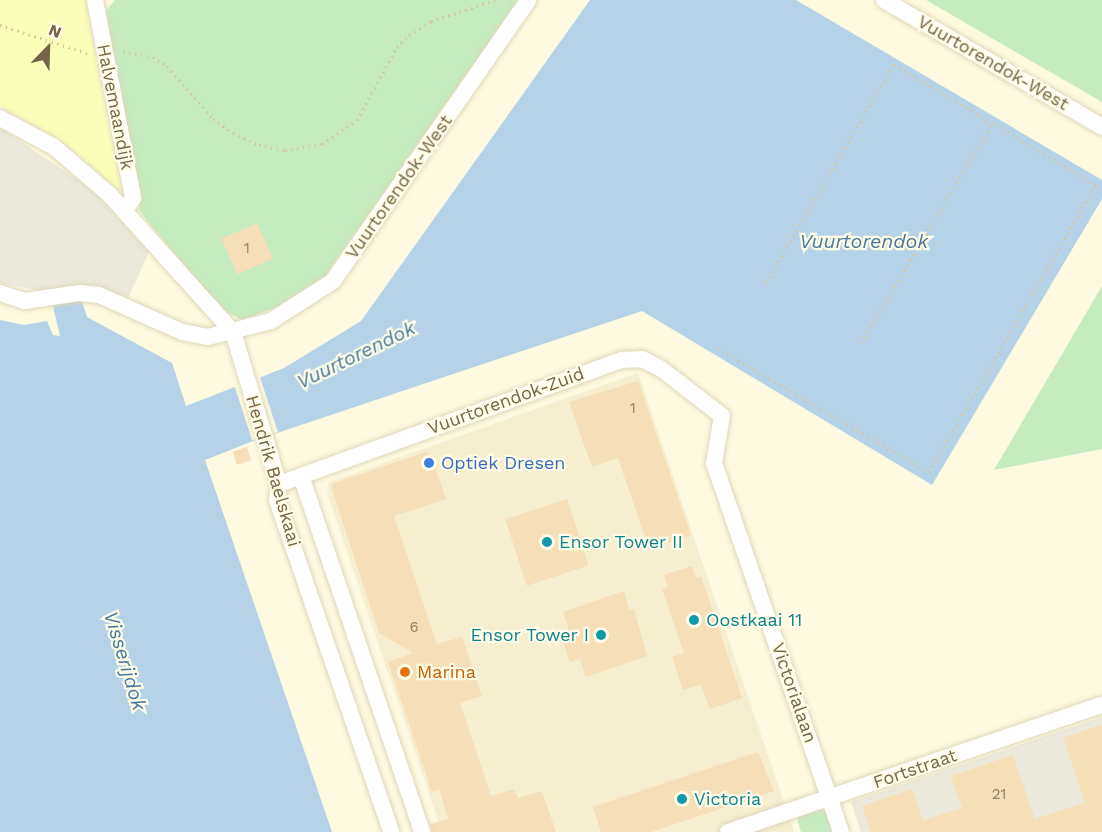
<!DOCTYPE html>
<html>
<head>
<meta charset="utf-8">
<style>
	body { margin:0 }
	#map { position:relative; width:1102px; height:832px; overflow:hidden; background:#fdfae1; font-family:"Work Sans",sans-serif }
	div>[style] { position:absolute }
	.residential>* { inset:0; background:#f5eecf }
	.industrial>* { inset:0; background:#ebe8dc }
	.green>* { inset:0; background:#c5ebbf }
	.sand>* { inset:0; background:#fbfeb9 }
	.water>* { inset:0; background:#b5d2e7 }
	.pier>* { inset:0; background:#fdfae1; transform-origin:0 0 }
	.building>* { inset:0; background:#f4dfb7; transform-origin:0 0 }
	.path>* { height:3px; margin-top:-1.5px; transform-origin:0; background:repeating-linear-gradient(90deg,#d8c39a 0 1.5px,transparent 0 6px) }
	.roads { filter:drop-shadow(0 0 2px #dfd6b9) drop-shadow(0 0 2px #dfd6b9) }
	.street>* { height:16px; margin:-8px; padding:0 8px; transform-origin:8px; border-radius:8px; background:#fff }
	.dots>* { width:16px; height:16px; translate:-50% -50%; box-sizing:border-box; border:3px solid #fffce8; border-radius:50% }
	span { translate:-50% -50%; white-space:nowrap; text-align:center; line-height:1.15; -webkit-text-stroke:4.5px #fffce8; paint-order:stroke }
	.number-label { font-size:15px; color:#958363 }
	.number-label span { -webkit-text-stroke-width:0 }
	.street-label { font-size:18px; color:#756447 }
	.shop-label { font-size:18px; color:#366cbe }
	.left { translate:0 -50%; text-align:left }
	.culture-label { font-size:18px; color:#0d838f }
	.right { translate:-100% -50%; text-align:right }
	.food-label { font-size:18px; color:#c56008 }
	.water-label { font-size:20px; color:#47799f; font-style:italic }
	.north { position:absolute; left:18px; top:18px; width:60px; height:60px; -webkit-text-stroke:4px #fffce8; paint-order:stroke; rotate:23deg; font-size:16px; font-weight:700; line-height:24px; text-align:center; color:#756447 }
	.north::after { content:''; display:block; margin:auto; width:21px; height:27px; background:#756447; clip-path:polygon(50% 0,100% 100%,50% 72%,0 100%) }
</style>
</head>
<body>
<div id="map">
	<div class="residential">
		<i style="clip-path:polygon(638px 373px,794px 832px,442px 832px,327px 492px,329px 482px)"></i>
	</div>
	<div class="industrial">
		<i style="clip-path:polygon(0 128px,90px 188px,149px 252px,128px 298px,98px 286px,48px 292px,0 283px)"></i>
		<i style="clip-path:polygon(1102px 717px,1102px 832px,861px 832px,851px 802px)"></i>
	</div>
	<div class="green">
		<i style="clip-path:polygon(115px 0,520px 0,325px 276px,277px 307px,242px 320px,221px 309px,140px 212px,104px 13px)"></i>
		<i style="clip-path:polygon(926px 0,1102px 0,1102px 102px,1090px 95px)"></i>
		<i style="clip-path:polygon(1102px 286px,1102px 449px,994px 470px)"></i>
		<i style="clip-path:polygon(828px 807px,836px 832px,801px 832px,797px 818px)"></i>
	</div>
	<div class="sand">
		<i style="clip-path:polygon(0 0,85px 0,121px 192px,62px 141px,0 106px)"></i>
	</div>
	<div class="water">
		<i style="clip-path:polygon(590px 0,796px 0,1102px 180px,1102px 199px,932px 485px,642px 311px,253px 441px,205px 460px,332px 832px,0 832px,0 320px,24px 325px,47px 321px,53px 335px,60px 336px,52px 302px,81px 298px,87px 317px,172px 363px,186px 406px,284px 368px,361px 321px)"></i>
	</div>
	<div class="pier">
		<i style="left:259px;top:374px;width:61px;height:27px;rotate:72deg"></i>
	</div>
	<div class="building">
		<i style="left:257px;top:223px;width:39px;height:39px;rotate:66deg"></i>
		<i style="clip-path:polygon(638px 381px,691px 535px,649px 549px,618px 458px,592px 467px,569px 402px)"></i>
		<i style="left:247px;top:447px;width:14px;height:15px;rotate:73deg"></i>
		<i style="clip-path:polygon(426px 452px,431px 455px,446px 499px,394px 516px,437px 644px,462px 637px,482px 696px,460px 703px,491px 796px,514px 789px,518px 798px,542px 791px,556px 832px,432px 832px,430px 824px,448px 819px,439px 789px,432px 792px,388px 662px,413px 653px,379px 633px,332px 490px,332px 484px)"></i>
		<i style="left:567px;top:499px;width:70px;height:65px;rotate:72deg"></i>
		<i style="clip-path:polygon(692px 566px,696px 578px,701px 576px,742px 698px,710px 709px,701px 685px,683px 690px,672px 657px,684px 653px,662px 589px,668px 587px,664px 575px)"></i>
		<i style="clip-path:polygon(624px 591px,629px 610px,634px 609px,647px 656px,586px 677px,580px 659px,570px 662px,560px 633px,569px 630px,563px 612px)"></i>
		<i style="clip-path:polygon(1102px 725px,1102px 832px,871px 832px,862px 806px,912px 789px,923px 820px,962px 808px,951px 776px,1013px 755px,1035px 819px,1085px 802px,1063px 738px)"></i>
		<i style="clip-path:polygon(758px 752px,774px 791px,651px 832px,601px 832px,593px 807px)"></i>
	</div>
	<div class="path">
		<i style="left:0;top:25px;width:95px;rotate:17.9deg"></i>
		<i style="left:123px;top:52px;width:30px;rotate:9deg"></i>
		<i style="left:153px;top:57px;width:17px;rotate:33deg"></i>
		<i style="left:167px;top:66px;width:70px;rotate:49deg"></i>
		<i style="left:213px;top:119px;width:24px;rotate:35deg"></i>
		<i style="left:233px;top:133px;width:29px;rotate:25deg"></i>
		<i style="left:259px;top:145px;width:26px;rotate:11deg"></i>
		<i style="left:285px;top:150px;width:37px;rotate:-9deg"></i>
		<i style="left:322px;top:144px;width:42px;rotate:-34.4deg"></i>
		<i style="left:357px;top:120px;width:83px;rotate:-61.3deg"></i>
		<i style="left:397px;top:47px;width:17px;rotate:-45deg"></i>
		<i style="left:409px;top:35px;width:26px;rotate:-32deg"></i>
		<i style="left:431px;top:21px;width:68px;rotate:-17.9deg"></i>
		<i style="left:861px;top:343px;width:256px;rotate:-59.2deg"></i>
		<i style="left:717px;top:348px;width:246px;rotate:30.3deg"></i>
		<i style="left:929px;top:472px;width:332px;rotate:-59.8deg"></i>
		<i style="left:1096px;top:185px;width:235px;rotate:-149.1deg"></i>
		<i style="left:894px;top:64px;width:257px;rotate:120.4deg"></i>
	</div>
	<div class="roads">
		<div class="street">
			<i style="left:95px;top:0;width:202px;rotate:79.1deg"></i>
			<i style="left:133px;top:198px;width:15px;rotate:122deg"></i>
			<i style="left:884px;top:0;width:252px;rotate:30.2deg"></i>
			<i style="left:0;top:118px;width:61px;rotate:28.2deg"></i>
			<i style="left:54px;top:147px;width:74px;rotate:40.6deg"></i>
			<i style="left:110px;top:195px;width:184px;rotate:48.1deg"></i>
			<i style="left:233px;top:332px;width:159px;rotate:73.2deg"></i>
			<i style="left:279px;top:484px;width:16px;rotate:97deg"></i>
			<i style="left:277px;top:500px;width:351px;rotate:71deg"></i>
			<i style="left:0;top:293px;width:26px;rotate:18deg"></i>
			<i style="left:25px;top:301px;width:56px;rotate:-8.3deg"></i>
			<i style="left:80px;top:293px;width:19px;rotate:6deg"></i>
			<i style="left:99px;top:295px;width:91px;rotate:24deg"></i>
			<i style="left:182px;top:332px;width:26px;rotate:11deg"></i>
			<i style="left:208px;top:337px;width:65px;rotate:-14.3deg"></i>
			<i style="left:271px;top:321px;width:74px;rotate:-32.8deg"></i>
			<i style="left:333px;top:281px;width:342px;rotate:-55.2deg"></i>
			<i style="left:301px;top:476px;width:376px;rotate:71.2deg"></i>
			<i style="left:279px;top:484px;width:365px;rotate:-19.9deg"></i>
			<i style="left:622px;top:360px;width:20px;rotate:-3deg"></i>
			<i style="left:642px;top:359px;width:20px;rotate:27deg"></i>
			<i style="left:660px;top:368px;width:78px;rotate:37.7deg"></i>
			<i style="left:722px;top:416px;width:48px;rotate:99.7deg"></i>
			<i style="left:714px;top:463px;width:390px;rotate:71deg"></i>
			<i style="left:728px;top:832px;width:395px;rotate:-18.8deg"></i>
		</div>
	</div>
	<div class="dots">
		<i style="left:429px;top:463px;background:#3f7fe0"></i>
		<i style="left:547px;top:542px;background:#0f9aa8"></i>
		<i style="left:694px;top:620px;background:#0f9aa8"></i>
		<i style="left:601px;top:635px;background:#0f9aa8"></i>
		<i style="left:405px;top:672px;background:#e8710a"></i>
		<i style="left:682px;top:799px;background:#0f9aa8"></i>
	</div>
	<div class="number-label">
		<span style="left:247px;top:249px">1</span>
		<span style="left:633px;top:409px">1</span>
		<span style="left:414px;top:628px">6</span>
		<span style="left:999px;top:795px">21</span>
	</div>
	<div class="street-label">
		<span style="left:993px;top:63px;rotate:30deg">Vuurtorendok-West</span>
		<span style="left:115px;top:107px;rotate:79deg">Halvemaandijk</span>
		<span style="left:399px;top:187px;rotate:-55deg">Vuurtorendok-West</span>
		<span style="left:506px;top:401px;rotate:-20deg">Vuurtorendok-Zuid</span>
		<span style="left:273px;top:471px;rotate:74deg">Hendrik Baelskaai</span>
		<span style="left:794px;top:693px;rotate:71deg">Victorialaan</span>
		<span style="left:915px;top:769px;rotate:-19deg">Fortstraat</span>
	</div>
	<div class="shop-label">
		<span class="left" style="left:441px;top:463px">Optiek Dresen</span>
	</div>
	<div class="culture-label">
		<span class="left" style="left:559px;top:542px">Ensor Tower II</span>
		<span class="left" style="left:706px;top:620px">Oostkaai 11</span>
		<span class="right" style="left:589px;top:635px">Ensor Tower I</span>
		<span class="left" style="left:694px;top:799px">Victoria</span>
	</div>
	<div class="food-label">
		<span class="left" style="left:417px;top:672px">Marina</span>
	</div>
	<div class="water-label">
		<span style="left:864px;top:241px">Vuurtorendok</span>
		<span style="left:356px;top:355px;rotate:-26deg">Vuurtorendok</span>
		<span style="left:125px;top:661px;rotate:73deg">Visserijdok</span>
	</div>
	<div class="north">N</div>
</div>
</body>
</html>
